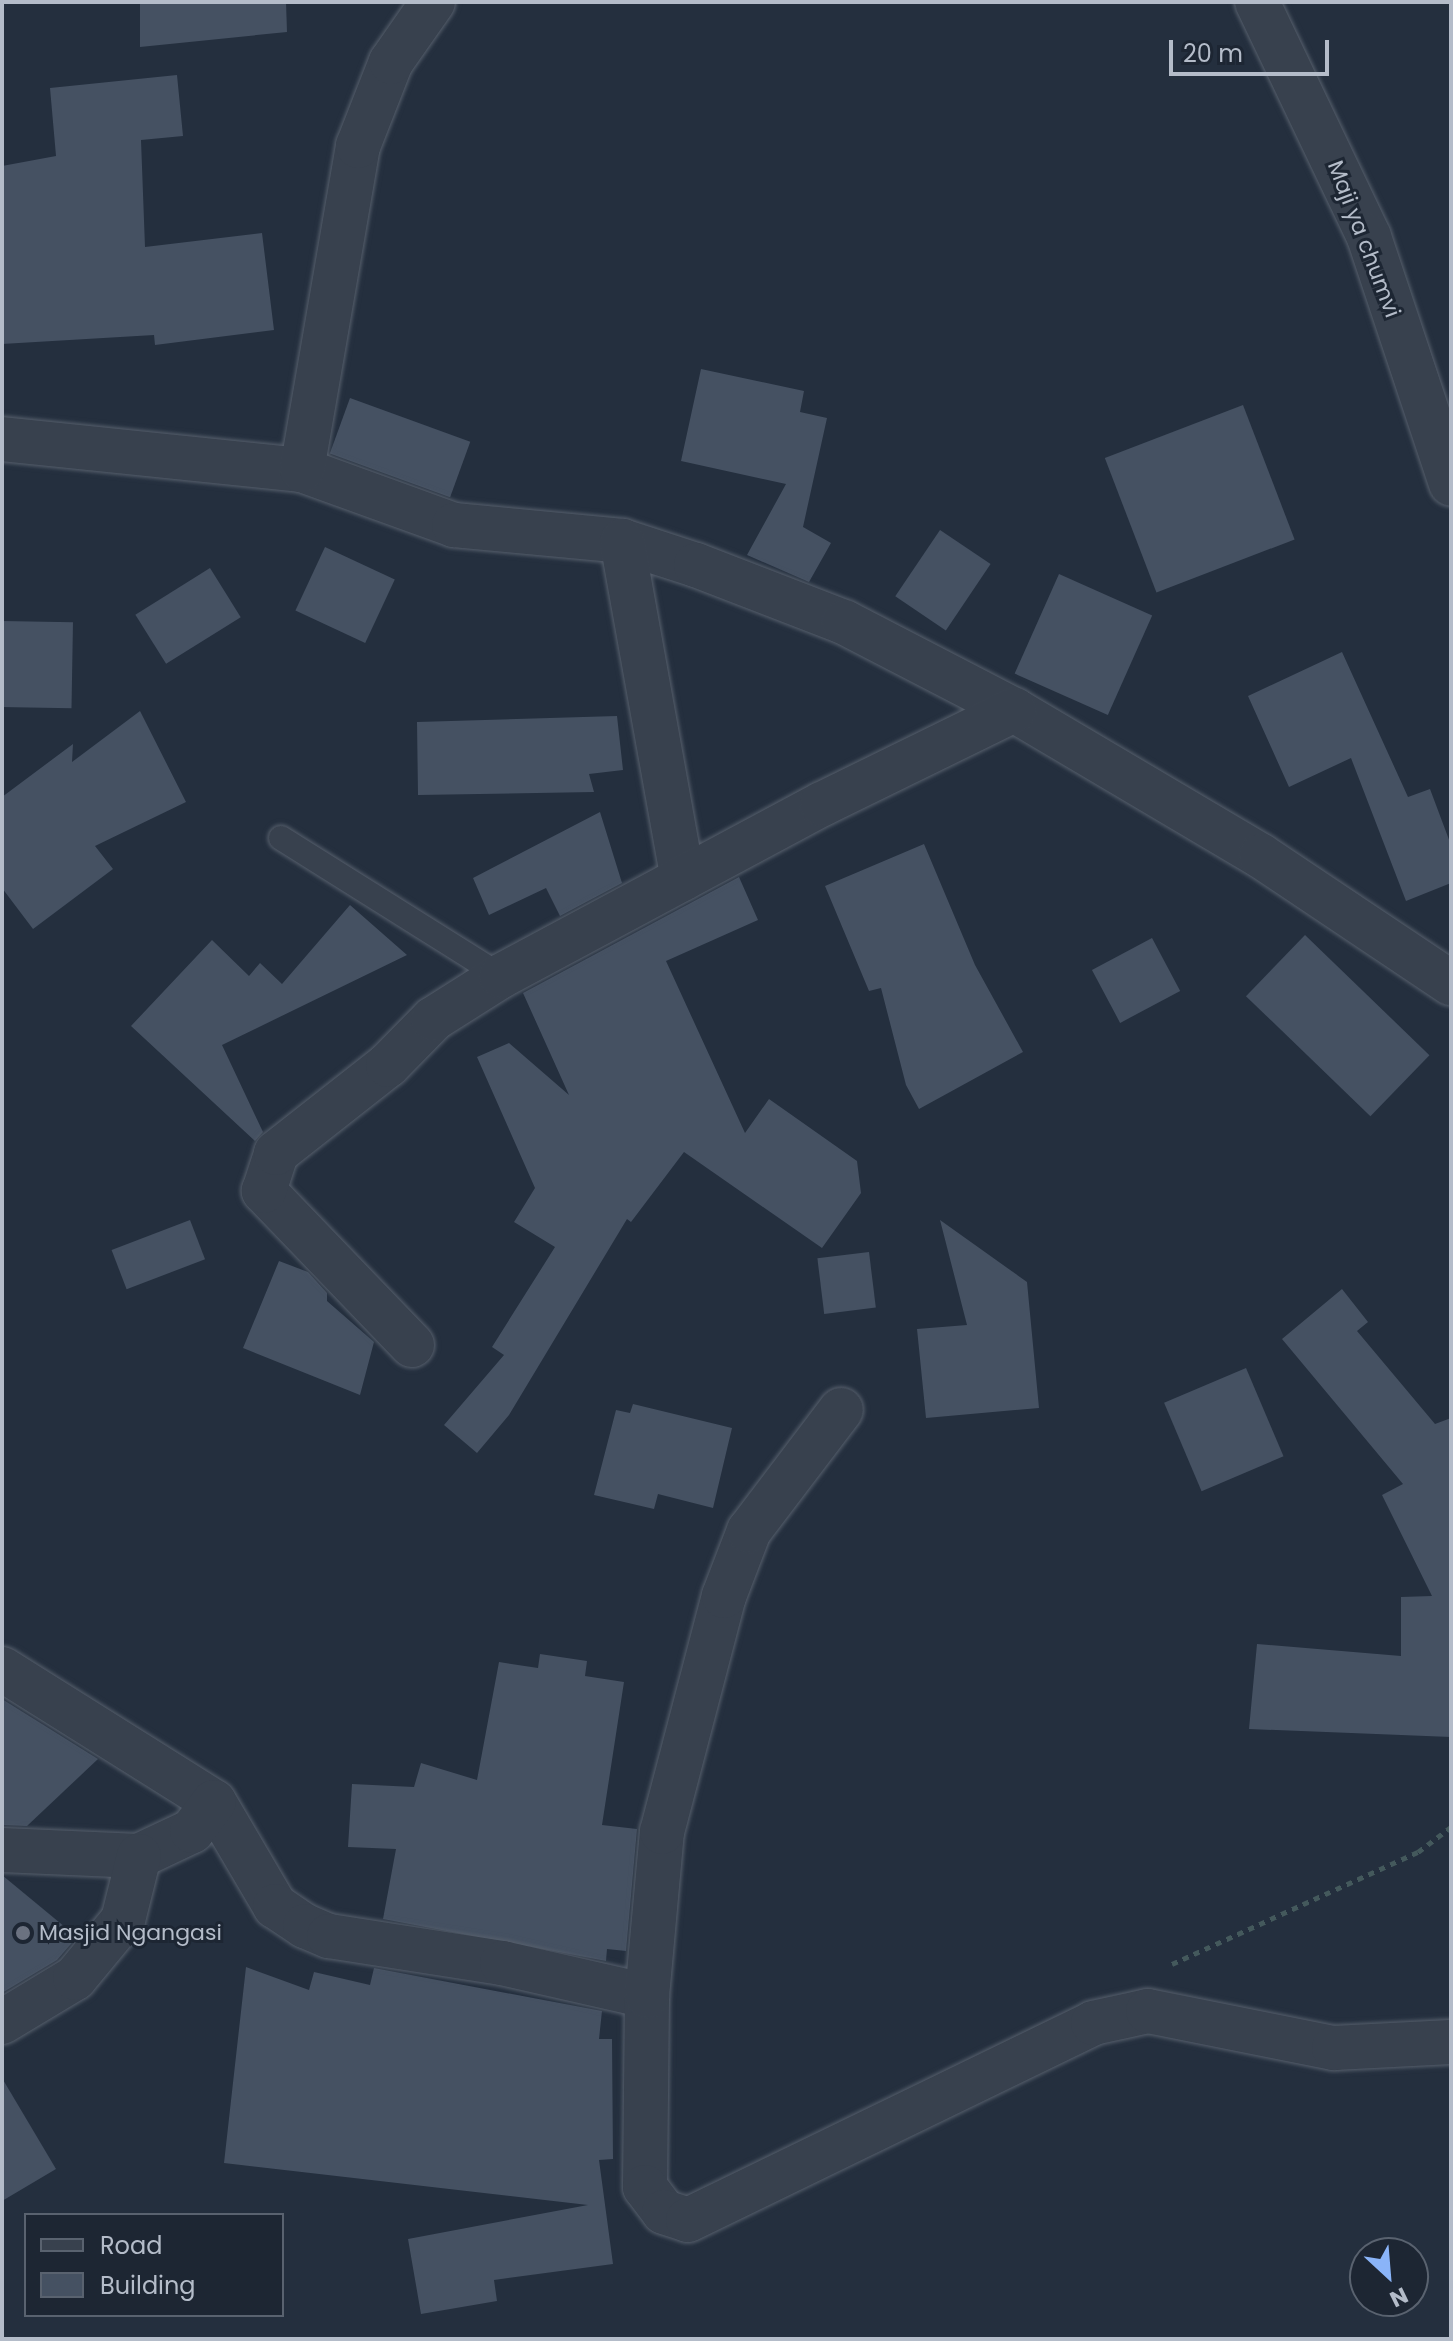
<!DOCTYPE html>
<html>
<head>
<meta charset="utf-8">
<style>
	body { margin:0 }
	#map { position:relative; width:1453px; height:2341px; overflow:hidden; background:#242f3e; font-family:Poppins,sans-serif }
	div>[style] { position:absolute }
	.building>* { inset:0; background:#455162; transform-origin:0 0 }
	.path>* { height:5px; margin-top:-2.5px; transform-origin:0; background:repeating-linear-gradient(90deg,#44595c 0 6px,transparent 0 12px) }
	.roads { filter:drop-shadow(0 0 2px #565f6c) drop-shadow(0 0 2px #565f6c) }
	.lane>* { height:24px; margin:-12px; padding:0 12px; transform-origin:12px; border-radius:12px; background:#38414e }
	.street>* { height:44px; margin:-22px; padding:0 22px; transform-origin:22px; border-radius:22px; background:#38414e }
	.dots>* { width:22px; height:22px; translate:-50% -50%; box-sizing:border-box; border:4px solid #1d2633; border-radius:50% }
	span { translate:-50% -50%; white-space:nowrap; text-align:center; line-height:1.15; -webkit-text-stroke:6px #1d2633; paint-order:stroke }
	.street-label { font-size:22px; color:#b4bcc9 }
	.poi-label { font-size:22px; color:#b4bcc9 }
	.left { translate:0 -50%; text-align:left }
	.frame { position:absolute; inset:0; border:4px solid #b4bcc9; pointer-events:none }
	.legend { position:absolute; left:24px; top:2213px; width:260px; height:104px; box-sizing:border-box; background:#1d2633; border:2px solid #59626f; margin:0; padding:10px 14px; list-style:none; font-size:24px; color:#b4bcc9 }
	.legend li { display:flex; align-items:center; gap:16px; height:40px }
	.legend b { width:40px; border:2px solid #59626f }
	.north { position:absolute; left:1349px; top:2237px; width:80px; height:80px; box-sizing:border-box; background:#1d2633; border:2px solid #59626f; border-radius:50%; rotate:154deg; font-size:22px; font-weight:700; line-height:32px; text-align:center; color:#b4bcc9 }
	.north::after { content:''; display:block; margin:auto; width:28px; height:36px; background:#8ab4f8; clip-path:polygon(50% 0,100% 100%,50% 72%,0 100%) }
	.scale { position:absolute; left:1169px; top:40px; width:160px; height:36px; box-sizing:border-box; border:4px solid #b4bcc9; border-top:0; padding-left:10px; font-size:24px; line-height:28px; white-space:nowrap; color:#b4bcc9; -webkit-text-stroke:6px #1d2633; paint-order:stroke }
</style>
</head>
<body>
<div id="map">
	<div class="building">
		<i style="clip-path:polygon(140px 2px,286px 2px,287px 32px,140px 47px)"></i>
		<i style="clip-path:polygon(177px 75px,183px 136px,141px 140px,145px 247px,262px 233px,274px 330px,155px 345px,154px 335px,2px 344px,2px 166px,56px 156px,50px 88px)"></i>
		<i style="clip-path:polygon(701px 369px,804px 391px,800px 412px,827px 418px,803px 527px,831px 543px,809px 582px,747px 555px,786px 484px,681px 461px)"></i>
		<i style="left:350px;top:398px;width:128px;height:59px;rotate:20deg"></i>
		<i style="left:1243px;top:405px;width:144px;height:148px;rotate:69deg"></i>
		<i style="left:940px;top:530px;width:61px;height:80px;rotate:34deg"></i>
		<i style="left:325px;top:547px;width:77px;height:70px;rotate:25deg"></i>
		<i style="left:210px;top:568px;width:58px;height:88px;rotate:58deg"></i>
		<i style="left:1059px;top:574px;width:102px;height:109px;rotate:24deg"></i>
		<i style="left:2px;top:621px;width:71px;height:86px;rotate:1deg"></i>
		<i style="clip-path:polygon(1342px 652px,1408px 797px,1430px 789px,1451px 845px,1451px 883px,1406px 901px,1351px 758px,1289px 787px,1248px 696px)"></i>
		<i style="clip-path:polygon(140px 711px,186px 802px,95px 846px,113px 869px,33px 929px,2px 888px,2px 797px,73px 744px,72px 762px)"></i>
		<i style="clip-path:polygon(617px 716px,623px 770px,589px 774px,594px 792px,418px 795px,417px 722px)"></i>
		<i style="clip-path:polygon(600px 812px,622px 883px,560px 916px,546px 888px,489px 915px,473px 878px)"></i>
		<i style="clip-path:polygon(924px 844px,975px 965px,1023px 1052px,919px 1109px,906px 1085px,881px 988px,869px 991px,825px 886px)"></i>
		<i style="clip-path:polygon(739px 877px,758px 920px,666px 961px,745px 1133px,769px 1099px,857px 1161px,861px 1193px,822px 1248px,684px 1152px,631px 1222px,627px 1219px,509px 1415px,477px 1453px,444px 1425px,504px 1355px,492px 1347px,555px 1247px,514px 1222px,535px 1188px,477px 1057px,509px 1043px,569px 1095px,523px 993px)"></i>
		<i style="clip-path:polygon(350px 905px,407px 955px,222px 1045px,263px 1132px,255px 1141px,131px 1026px,212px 940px,249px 976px,260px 963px,282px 984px)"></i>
		<i style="left:1305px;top:935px;width:173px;height:85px;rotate:44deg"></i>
		<i style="left:1152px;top:938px;width:60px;height:68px;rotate:62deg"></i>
		<i style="left:190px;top:1220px;width:42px;height:84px;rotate:69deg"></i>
		<i style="clip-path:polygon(940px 1220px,1027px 1282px,1039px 1408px,926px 1418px,917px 1329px,967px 1325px)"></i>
		<i style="left:869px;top:1252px;width:56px;height:52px;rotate:83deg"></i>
		<i style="clip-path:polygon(279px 1261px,308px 1272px,327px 1293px,327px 1301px,374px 1342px,360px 1395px,243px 1348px)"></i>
		<i style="clip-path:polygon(1342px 1289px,1368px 1322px,1357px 1331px,1435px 1424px,1451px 1418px,1451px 1737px,1249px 1729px,1257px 1644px,1401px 1656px,1401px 1597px,1432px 1596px,1382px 1495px,1403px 1484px,1282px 1339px)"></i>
		<i style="left:1246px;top:1368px;width:96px;height:89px;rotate:67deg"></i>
		<i style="clip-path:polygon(633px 1404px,732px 1428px,713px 1508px,658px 1494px,654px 1509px,594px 1495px,616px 1410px,630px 1413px)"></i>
		<i style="clip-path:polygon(540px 1654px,587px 1661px,585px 1676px,624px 1682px,602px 1825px,637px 1829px,626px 1951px,607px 1949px,606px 1961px,383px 1919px,396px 1849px,348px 1847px,352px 1784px,414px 1787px,421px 1763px,477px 1780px,499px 1662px,538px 1668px)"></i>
		<i style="clip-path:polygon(2px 1699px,98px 1759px,27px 1826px,2px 1825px)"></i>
		<i style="clip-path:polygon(2px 1875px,77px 1937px,57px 1960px,2px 1993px)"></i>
		<i style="clip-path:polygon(246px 1967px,309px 1990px,314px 1972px,370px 1985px,374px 1968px,602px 2011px,599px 2039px,612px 2039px,613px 2159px,599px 2160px,613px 2264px,494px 2280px,497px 2301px,421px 2314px,408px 2239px,588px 2205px,224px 2163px)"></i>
		<i style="clip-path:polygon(2px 2078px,56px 2169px,2px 2201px)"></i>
	</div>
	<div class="path">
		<i style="left:1172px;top:1964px;width:270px;rotate:-24.5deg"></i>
		<i style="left:1418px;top:1852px;width:41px;rotate:-37.1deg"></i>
	</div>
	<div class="roads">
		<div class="lane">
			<i style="left:281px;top:838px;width:260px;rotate:32.1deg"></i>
		</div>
		<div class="street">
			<i style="left:1257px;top:2px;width:260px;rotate:64.5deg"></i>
			<i style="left:1369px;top:237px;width:260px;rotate:71.6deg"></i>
			<i style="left:2px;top:439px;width:302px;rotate:5.9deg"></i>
			<i style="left:302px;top:470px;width:162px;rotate:19.9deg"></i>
			<i style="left:454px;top:525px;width:169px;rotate:5.4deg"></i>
			<i style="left:622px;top:541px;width:78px;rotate:18deg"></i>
			<i style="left:696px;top:565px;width:159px;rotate:21.1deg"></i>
			<i style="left:844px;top:622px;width:191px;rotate:27.4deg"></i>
			<i style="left:1014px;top:710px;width:287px;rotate:30.6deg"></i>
			<i style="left:1261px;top:856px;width:229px;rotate:33.8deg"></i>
			<i style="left:302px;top:470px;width:329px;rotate:-80.2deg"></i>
			<i style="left:358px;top:146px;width:90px;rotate:-68.6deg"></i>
			<i style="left:391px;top:62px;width:73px;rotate:-55deg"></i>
			<i style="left:622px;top:541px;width:343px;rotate:79.8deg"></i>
			<i style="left:412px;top:1345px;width:214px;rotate:-133.9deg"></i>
			<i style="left:264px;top:1191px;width:40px;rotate:-72deg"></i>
			<i style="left:276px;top:1153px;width:142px;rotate:-38.2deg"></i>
			<i style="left:388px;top:1065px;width:64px;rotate:-45.6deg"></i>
			<i style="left:433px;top:1019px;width:80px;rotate:-32.3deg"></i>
			<i style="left:501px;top:976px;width:364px;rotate:-28.2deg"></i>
			<i style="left:822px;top:804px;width:214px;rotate:-26.1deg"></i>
			<i style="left:2px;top:1669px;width:250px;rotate:32.1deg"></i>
			<i style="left:214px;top:1802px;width:121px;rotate:59.6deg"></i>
			<i style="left:275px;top:1906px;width:36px;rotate:34deg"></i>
			<i style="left:305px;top:1926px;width:26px;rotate:23deg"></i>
			<i style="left:329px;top:1936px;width:175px;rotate:8.9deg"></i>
			<i style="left:502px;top:1963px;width:149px;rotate:12.8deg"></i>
			<i style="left:647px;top:1996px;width:191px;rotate:90.6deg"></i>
			<i style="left:645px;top:2187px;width:31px;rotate:53deg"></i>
			<i style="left:664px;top:2212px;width:25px;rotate:18deg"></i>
			<i style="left:688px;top:2220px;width:450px;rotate:-25.9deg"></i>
			<i style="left:1093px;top:2023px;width:56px;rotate:-12.3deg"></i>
			<i style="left:1148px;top:2011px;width:190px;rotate:11.3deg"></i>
			<i style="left:1334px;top:2048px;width:117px;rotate:-2.9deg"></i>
			<i style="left:2px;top:1850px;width:137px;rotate:2.5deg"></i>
			<i style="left:139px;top:1856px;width:59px;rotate:-25.3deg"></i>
			<i style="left:192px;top:1831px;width:36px;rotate:-53deg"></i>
			<i style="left:647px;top:1996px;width:165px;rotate:-84.8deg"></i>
			<i style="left:662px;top:1832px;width:244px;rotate:-75.3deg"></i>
			<i style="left:724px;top:1596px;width:70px;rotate:-69deg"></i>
			<i style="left:749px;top:1531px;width:152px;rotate:-52.8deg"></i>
			<i style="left:2px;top:2022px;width:85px;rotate:-31.1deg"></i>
			<i style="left:75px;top:1978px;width:75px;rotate:-50.4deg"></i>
			<i style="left:123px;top:1920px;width:66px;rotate:-76deg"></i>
		</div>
	</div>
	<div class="dots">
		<i style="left:23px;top:1933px;background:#6b7280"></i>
	</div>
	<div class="street-label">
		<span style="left:1364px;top:239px;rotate:69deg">Maji ya chumvi</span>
	</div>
	<div class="poi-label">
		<span class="left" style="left:39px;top:1933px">Masjid Ngangasi</span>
	</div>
	<div class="frame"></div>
	<ul class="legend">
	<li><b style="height:10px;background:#38414e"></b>Road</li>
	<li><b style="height:22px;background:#455162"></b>Building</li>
	</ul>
	<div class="north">N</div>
	<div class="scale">20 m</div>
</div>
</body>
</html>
